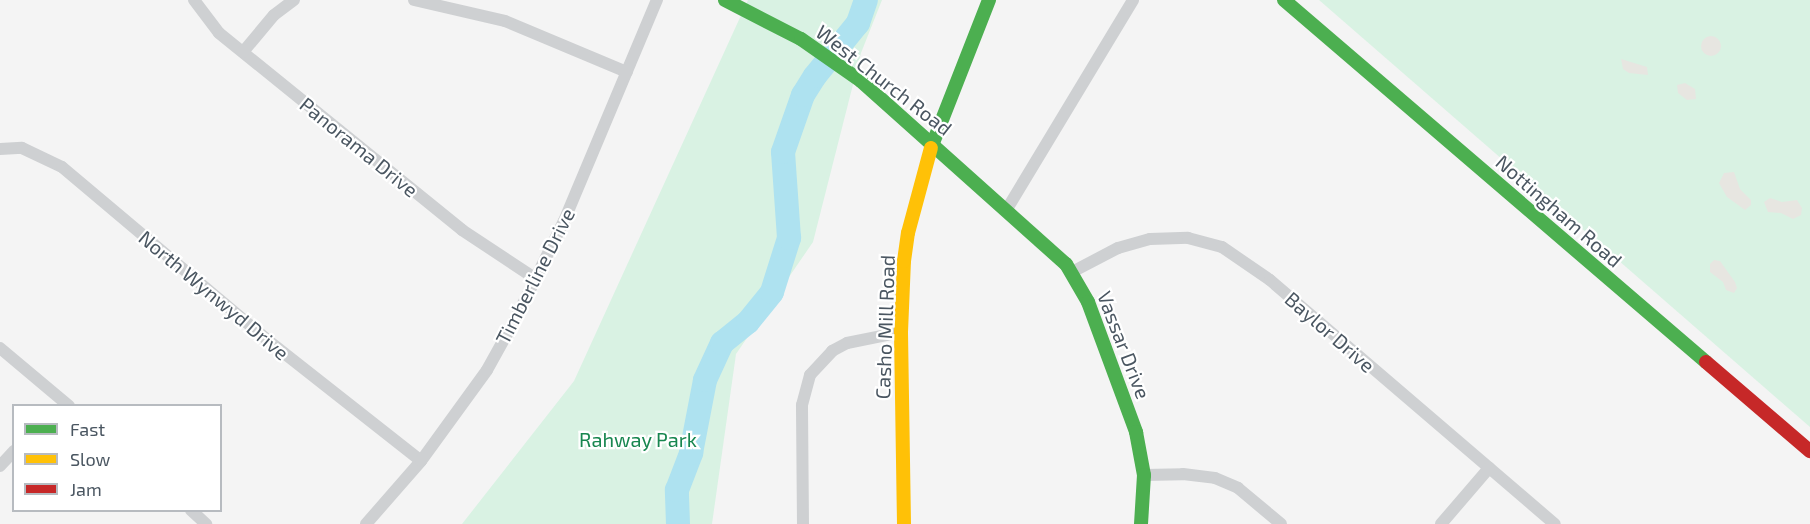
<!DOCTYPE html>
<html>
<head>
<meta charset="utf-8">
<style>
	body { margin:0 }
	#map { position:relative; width:1810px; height:524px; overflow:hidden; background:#f4f4f4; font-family:"Exo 2",sans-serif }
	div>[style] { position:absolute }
	.green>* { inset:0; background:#d9f2e3 }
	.sand>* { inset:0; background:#e7e6e1 }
	.round { border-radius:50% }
	.river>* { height:24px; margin:-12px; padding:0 12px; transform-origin:12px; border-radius:12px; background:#aee2f0 }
	.street>* { height:12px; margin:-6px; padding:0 6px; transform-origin:6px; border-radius:6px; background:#ced0d2 }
	.fast>* { height:14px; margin:-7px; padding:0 7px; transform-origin:7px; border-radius:7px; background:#4caf50 }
	.slow>* { height:14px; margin:-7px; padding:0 7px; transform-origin:7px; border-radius:7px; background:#ffc107 }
	.jam>* { height:14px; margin:-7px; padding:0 7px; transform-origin:7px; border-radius:7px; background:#c62828 }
	span { translate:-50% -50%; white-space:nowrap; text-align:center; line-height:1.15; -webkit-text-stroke:4.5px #fff; paint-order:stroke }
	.street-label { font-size:20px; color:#4a5661 }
	.park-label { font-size:20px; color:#17864f }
	.legend { position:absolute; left:12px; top:404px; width:210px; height:108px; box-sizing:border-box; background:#fff; border:2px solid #b7bbc0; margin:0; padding:8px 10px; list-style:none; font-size:18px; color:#4a5661 }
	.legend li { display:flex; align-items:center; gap:12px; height:30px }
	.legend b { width:30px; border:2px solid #b7bbc0 }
</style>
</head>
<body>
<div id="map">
	<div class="green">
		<i style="clip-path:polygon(748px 0,882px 0,861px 53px,813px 242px,736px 354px,712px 524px,462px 524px,574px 381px)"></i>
		<i style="clip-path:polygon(1319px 0,1810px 0,1810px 427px)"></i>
	</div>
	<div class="sand">
		<i class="round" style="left:1701px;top:36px;width:20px;height:20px"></i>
		<i style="clip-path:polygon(1621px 59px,1647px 67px,1648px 75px,1629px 73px,1623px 69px)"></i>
		<i style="clip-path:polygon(1685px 83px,1695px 89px,1696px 99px,1687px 100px,1678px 93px,1677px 85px)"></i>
		<i style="clip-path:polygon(1734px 172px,1740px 189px,1751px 200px,1751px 205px,1745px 210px,1727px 197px,1719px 183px,1724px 173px)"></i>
		<i style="clip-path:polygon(1770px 198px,1782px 202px,1797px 200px,1802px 208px,1801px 215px,1793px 219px,1781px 213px,1768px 212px,1764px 202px)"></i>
		<i style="clip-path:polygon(1714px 260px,1720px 261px,1735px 282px,1737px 288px,1734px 293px,1726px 290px,1723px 282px,1710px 272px,1710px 264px)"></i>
	</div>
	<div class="river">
		<i style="left:678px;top:524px;width:34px;rotate:-92deg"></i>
		<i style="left:677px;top:490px;width:40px;rotate:-69deg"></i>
		<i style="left:691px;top:453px;width:74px;rotate:-79.1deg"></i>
		<i style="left:705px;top:380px;width:41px;rotate:-65.3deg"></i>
		<i style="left:722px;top:343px;width:33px;rotate:-39deg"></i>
		<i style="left:748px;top:322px;width:38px;rotate:-51deg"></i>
		<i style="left:772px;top:292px;width:57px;rotate:-72.5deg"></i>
		<i style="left:789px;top:238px;width:86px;rotate:-94deg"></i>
		<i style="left:783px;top:152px;width:60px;rotate:-70.7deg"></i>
		<i style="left:803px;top:95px;width:22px;rotate:-58deg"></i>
		<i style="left:815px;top:76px;width:68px;rotate:-50.9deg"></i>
		<i style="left:858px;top:23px;width:24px;rotate:-71deg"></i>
	</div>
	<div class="street">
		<i style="left:194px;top:0;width:41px;rotate:52.9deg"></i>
		<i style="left:219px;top:33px;width:313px;rotate:39deg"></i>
		<i style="left:462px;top:230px;width:89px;rotate:33.5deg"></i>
		<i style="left:414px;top:0;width:93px;rotate:13deg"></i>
		<i style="left:505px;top:21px;width:132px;rotate:22.7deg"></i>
		<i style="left:243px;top:52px;width:48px;rotate:-50deg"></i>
		<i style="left:274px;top:15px;width:25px;rotate:-37deg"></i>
		<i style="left:0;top:149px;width:22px;rotate:-3deg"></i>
		<i style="left:22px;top:148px;width:44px;rotate:25.4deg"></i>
		<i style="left:62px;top:167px;width:272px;rotate:40.1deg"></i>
		<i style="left:270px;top:342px;width:192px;rotate:38.2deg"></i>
		<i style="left:1007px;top:209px;width:244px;rotate:-58.9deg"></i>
		<i style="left:1072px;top:272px;width:52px;rotate:-27.6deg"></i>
		<i style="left:1118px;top:248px;width:33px;rotate:-16deg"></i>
		<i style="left:1150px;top:239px;width:38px;rotate:-2deg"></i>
		<i style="left:1188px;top:238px;width:35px;rotate:15deg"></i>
		<i style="left:1222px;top:247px;width:58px;rotate:34.5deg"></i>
		<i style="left:1270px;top:280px;width:375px;rotate:40.6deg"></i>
		<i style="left:0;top:348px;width:90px;rotate:40deg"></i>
		<i style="left:0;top:466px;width:21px;rotate:-47deg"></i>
		<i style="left:1144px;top:475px;width:39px;rotate:-1deg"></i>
		<i style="left:1183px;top:474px;width:32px;rotate:7deg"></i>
		<i style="left:1215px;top:478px;width:25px;rotate:23deg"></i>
		<i style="left:1238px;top:488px;width:56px;rotate:39.9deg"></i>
		<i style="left:191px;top:510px;width:21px;rotate:43deg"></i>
		<i style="left:366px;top:524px;width:84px;rotate:-48.9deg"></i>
		<i style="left:421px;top:461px;width:112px;rotate:-54deg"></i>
		<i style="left:487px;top:370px;width:62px;rotate:-60.9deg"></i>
		<i style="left:517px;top:316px;width:106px;rotate:-63.7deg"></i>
		<i style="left:564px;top:221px;width:240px;rotate:-67.2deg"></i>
		<i style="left:803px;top:524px;width:119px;rotate:-90.5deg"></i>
		<i style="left:802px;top:405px;width:31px;rotate:-75deg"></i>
		<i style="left:810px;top:375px;width:33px;rotate:-47deg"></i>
		<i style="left:832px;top:351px;width:17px;rotate:-28deg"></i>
		<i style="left:847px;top:343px;width:55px;rotate:-11.5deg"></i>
		<i style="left:1441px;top:524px;width:74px;rotate:-49.4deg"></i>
	</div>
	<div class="fast">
		<i style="left:725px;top:0;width:85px;rotate:27.2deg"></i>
		<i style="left:801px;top:39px;width:73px;rotate:35deg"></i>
		<i style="left:861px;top:81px;width:275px;rotate:41.8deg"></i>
		<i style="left:1066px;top:264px;width:44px;rotate:59.9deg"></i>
		<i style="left:1088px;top:302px;width:139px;rotate:69.7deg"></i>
		<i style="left:1136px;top:432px;width:44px;rotate:79.5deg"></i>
		<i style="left:1144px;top:475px;width:49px;rotate:93.5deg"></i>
		<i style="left:1284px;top:0;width:556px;rotate:40.62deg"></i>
		<i style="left:931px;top:148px;width:159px;rotate:-68.6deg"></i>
	</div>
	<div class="slow">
		<i style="left:904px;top:524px;width:192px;rotate:-90.9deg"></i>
		<i style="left:901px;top:332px;width:71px;rotate:-87.6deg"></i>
		<i style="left:904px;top:261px;width:28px;rotate:-82deg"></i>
		<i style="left:908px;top:233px;width:88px;rotate:-74.9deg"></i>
	</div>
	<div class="jam">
		<i style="left:1706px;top:362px;width:137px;rotate:40.6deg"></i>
	</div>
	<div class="street-label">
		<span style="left:884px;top:80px;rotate:38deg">West Church Road</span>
		<span style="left:359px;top:147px;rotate:39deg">Panorama Drive</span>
		<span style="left:1559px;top:211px;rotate:41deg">Nottingham Road</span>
		<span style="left:535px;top:276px;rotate:-63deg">Timberline Drive</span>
		<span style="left:214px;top:295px;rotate:40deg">North Wynwyd Drive</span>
		<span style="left:885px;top:327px;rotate:-88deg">Casho Mill Road</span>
		<span style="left:1330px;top:332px;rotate:41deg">Baylor Drive</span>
		<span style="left:1124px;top:345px;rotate:69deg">Vassar Drive</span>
	</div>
	<div class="park-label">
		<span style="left:638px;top:439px">Rahway Park</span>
	</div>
	<ul class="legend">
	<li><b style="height:8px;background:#4caf50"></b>Fast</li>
	<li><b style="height:8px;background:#ffc107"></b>Slow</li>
	<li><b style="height:8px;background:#c62828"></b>Jam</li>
	</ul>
</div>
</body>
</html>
